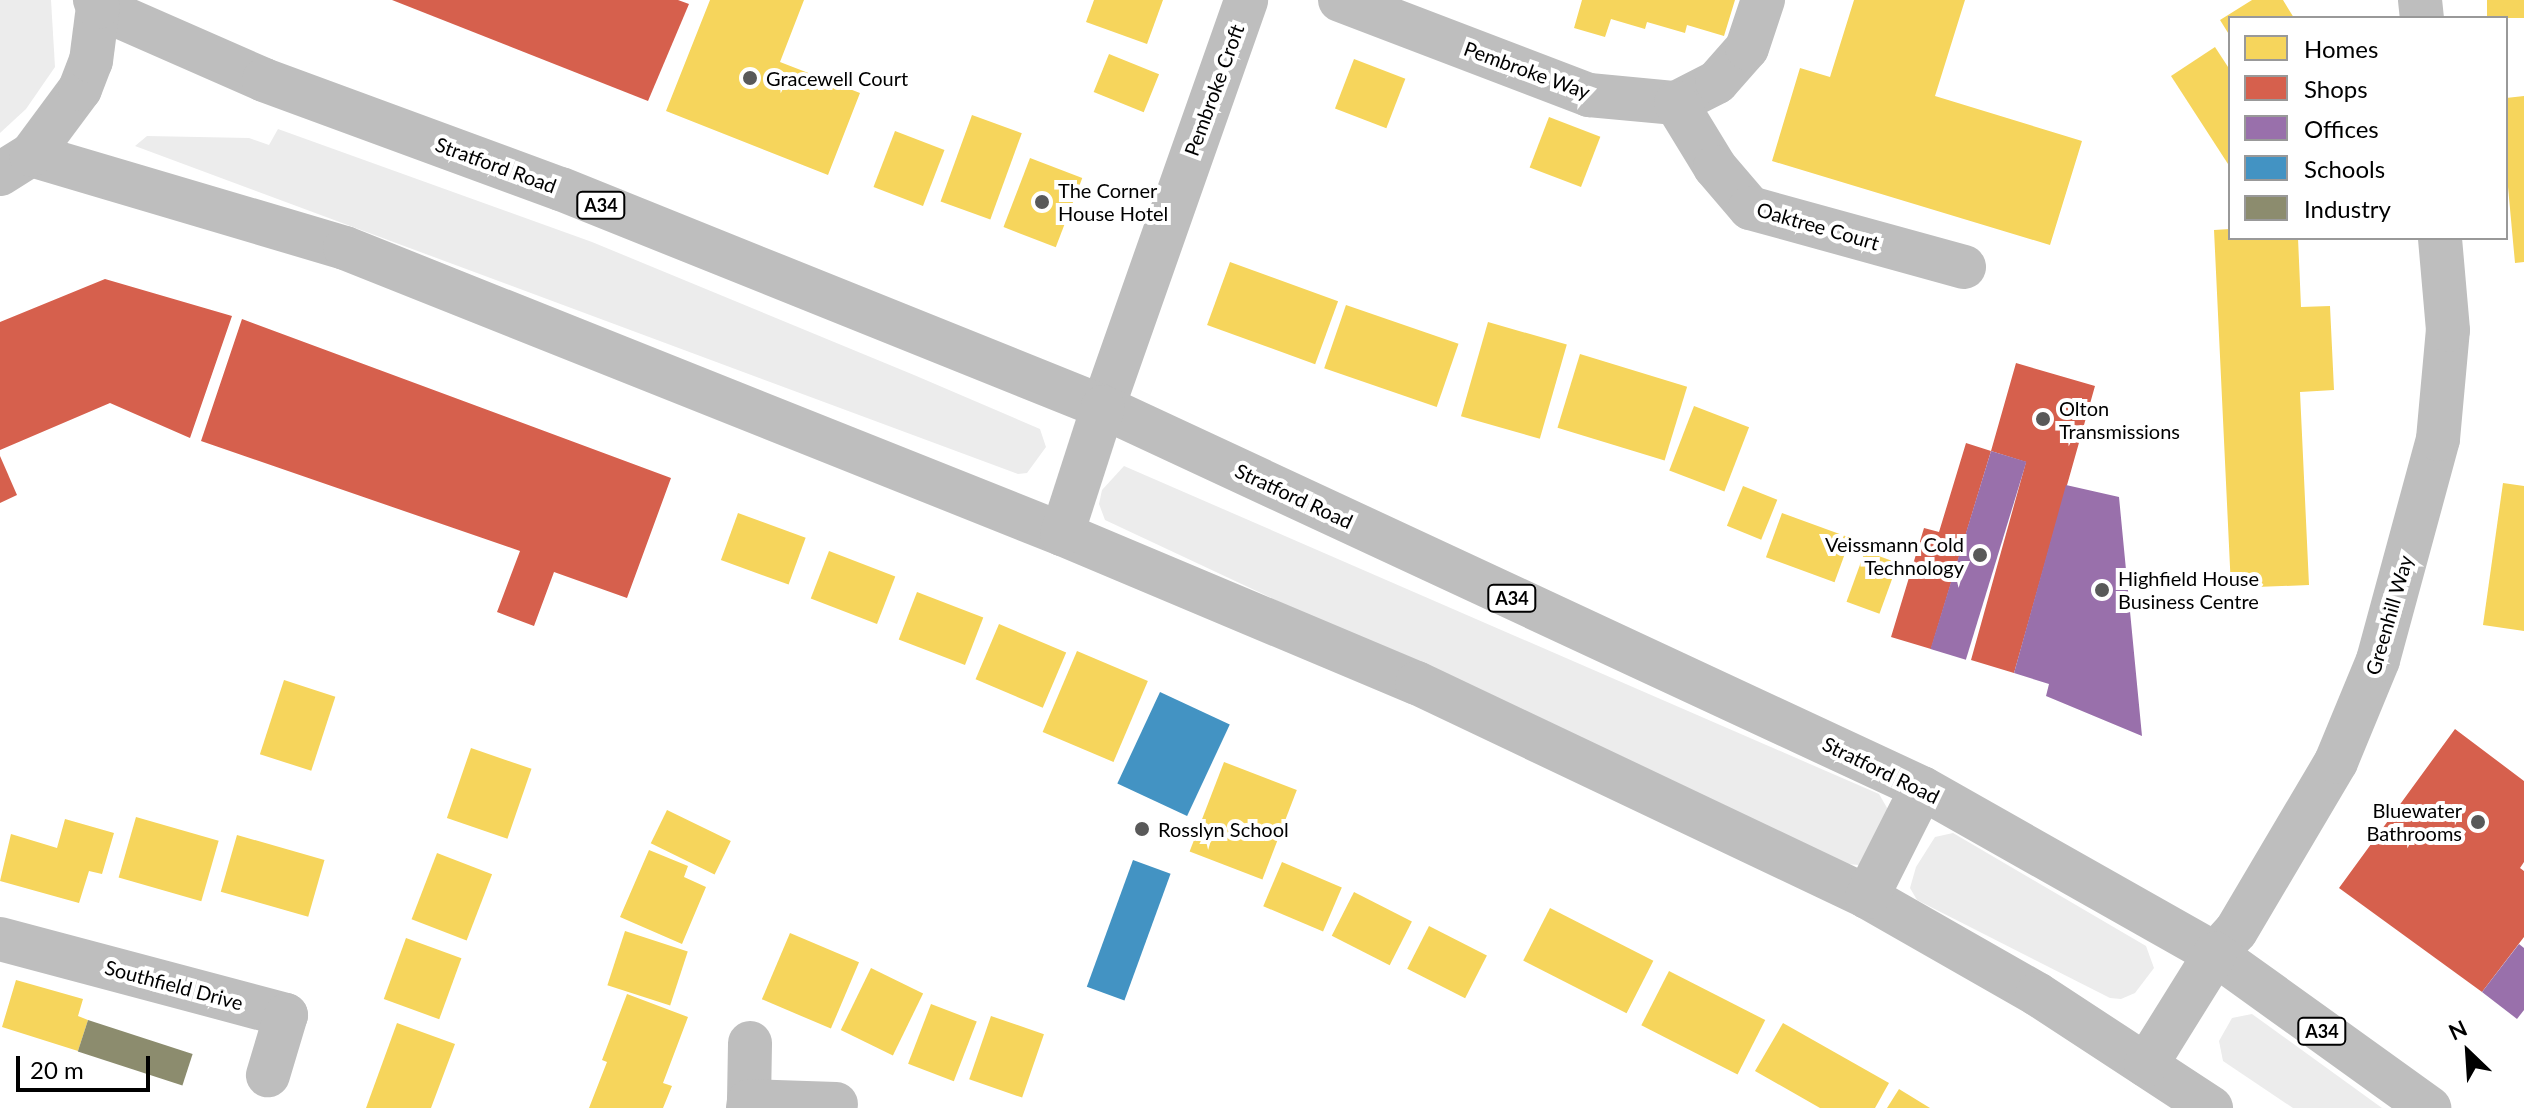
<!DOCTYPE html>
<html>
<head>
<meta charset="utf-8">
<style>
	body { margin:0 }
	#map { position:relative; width:2524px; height:1108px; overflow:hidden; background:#fff; font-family:Lato,sans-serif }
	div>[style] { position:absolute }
	.green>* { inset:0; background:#ececec }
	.homes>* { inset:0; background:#f6d55c; transform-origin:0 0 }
	.shops>* { inset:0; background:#d6604d }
	.offices>* { inset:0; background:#9970ab; transform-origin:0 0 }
	.schools>* { inset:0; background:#4393c3; transform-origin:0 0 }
	.industry>* { inset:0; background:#8c8c6e; transform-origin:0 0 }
	.street>* { height:44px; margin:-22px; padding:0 22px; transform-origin:22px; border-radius:22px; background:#bebebe }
	.highway>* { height:44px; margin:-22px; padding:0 22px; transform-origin:22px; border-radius:22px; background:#bebebe }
	.dots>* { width:22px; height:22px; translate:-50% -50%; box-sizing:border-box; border:4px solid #fff; border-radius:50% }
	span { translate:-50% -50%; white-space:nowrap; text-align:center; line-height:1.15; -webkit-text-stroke:8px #fff; paint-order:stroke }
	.shield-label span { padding:2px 6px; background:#fff; border:2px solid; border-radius:6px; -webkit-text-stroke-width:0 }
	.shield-label { font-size:18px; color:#000; font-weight:700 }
	.street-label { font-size:20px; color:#000 }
	.poi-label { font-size:20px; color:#000 }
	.left { translate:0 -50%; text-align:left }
	.right { translate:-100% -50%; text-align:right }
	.legend { position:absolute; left:2228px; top:16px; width:280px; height:224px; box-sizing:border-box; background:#fff; border:2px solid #999; margin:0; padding:10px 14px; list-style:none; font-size:24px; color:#000 }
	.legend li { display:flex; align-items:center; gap:16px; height:40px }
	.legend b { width:40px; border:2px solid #999 }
	.north { position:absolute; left:2428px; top:1012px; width:80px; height:80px; -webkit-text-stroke:6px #fff; paint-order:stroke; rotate:335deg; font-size:22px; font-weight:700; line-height:32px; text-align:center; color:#000 }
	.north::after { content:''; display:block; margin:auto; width:28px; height:36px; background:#000; clip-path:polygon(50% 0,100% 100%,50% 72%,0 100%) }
	.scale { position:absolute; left:16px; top:1056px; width:134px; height:36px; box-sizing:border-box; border:4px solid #000; border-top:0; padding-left:10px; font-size:24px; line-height:28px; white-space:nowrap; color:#000; -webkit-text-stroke:6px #fff; paint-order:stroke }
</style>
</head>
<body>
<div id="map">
	<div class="green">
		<i style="clip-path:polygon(0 0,51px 0,55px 67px,26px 109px,0 133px)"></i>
		<i style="clip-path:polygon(278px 129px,592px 242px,914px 375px,1040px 429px,1046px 447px,1027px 473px,1018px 474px,135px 146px,147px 136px,249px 138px,269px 145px)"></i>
		<i style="clip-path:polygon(1124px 466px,1879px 794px,1890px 813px,1859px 865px,1836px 863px,1105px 520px,1099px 504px,1102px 490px)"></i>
		<i style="clip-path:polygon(1953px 833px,2146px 946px,2154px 968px,2135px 993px,2121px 999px,2110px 998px,1917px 900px,1910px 888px,1916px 867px,1935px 837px)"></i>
		<i style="clip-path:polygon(2252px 1014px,2382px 1108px,2293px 1108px,2223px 1061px,2219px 1041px,2232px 1018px)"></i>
	</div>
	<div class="homes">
		<i style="clip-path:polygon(710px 0,804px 0,780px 62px,860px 93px,828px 175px,666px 111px)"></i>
		<i style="clip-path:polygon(1094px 0,1163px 0,1147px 44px,1086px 22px)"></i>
		<i style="clip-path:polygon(1582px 0,1735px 0,1724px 36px,1687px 25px,1685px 33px,1647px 22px,1645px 29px,1611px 19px,1605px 37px,1574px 28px)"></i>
		<i style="clip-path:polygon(1854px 0,1965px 0,1935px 96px,2082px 141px,2050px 245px,1772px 161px,1800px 68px,1830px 77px)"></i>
		<i style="clip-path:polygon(2252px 0,2283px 0,2294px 18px,2230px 18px,2230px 36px,2220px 20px)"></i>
		<i style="left:2487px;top:0;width:37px;height:18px"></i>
		<i style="clip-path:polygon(2215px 47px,2230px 70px,2228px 164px,2171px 76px)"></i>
		<i style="left:1109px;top:54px;width:54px;height:41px;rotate:22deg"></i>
		<i style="left:1354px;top:59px;width:55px;height:53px;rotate:21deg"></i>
		<i style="clip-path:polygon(2524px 96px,2524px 262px,2515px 263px,2506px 165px,2506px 98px)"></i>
		<i style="left:972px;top:115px;width:53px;height:92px;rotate:20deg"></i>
		<i style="left:1549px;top:117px;width:55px;height:54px;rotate:21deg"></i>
		<i style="left:895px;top:131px;width:53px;height:60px;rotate:21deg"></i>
		<i style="left:1030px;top:158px;width:56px;height:74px;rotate:21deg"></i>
		<i style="clip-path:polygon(2230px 229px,2230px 238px,2298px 238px,2301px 307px,2330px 306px,2334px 390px,2300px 392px,2309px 585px,2231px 588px,2214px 230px)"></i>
		<i style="left:1230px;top:262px;width:115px;height:67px;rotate:20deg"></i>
		<i style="left:1346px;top:305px;width:119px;height:67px;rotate:19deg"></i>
		<i style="left:1488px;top:322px;width:82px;height:98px;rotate:16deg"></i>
		<i style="left:1580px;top:354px;width:112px;height:77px;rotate:17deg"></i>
		<i style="left:1694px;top:406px;width:59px;height:69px;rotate:21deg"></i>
		<i style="clip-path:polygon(2503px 483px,2524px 486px,2524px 631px,2483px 625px)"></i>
		<i style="left:1743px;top:486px;width:37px;height:43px;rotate:22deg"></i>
		<i style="left:738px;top:513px;width:72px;height:50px;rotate:20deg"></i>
		<i style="left:1782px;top:513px;width:73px;height:47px;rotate:20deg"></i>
		<i style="left:829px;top:551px;width:71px;height:51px;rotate:21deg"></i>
		<i style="left:1865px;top:551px;width:35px;height:54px;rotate:20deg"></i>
		<i style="left:917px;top:592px;width:71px;height:51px;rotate:21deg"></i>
		<i style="left:999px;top:624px;width:73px;height:60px;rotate:23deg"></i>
		<i style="left:1077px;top:651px;width:77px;height:88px;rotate:23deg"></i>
		<i style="left:284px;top:680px;width:54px;height:78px;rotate:18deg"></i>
		<i style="left:471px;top:748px;width:64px;height:74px;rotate:19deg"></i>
		<i style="left:1224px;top:762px;width:78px;height:96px;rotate:21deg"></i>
		<i style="left:667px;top:810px;width:71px;height:37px;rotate:26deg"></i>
		<i style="left:136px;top:817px;width:86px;height:63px;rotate:16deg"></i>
		<i style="clip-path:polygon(65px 819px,114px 833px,102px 874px,89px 871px,79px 903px,0 881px,11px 834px,57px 848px)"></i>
		<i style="left:237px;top:835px;width:91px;height:59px;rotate:16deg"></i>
		<i style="clip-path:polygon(649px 850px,688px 866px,684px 877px,706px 887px,682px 944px,620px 917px)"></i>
		<i style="left:437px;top:853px;width:59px;height:71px;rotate:21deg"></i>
		<i style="left:1282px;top:862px;width:65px;height:48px;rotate:23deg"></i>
		<i style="left:1354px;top:892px;width:65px;height:49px;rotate:27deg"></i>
		<i style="left:1550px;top:908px;width:116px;height:59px;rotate:27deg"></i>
		<i style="left:1429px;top:926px;width:65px;height:48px;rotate:27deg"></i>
		<i style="left:625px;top:931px;width:66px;height:57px;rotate:18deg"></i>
		<i style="left:790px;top:933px;width:75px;height:72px;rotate:23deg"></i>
		<i style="left:406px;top:938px;width:59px;height:65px;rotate:20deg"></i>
		<i style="left:871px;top:968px;width:58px;height:69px;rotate:26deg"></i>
		<i style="left:1669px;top:971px;width:108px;height:61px;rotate:27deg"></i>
		<i style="clip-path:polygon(16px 980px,83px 999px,78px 1016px,88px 1020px,78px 1051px,2px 1027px)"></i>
		<i style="clip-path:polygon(627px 994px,688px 1017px,663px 1083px,672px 1086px,663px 1108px,589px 1108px,607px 1062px,602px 1060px)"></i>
		<i style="left:931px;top:1004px;width:49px;height:64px;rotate:21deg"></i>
		<i style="left:991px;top:1016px;width:56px;height:67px;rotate:19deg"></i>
		<i style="clip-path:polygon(397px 1023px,455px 1044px,431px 1108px,366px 1108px)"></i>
		<i style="clip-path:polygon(1783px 1023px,1889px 1083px,1875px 1108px,1820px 1108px,1755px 1071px)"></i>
		<i style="clip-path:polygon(1899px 1089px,1930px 1108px,1887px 1108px)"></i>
	</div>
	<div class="shops">
		<i style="clip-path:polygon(392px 0,678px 0,689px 4px,648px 101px)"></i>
		<i style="clip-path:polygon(105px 279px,232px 316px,190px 438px,110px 403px,0 450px,0 322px)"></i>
		<i style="clip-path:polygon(242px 319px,671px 478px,627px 598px,554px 572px,534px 626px,497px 612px,520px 551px,201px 441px)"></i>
		<i style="clip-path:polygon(2016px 363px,2095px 386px,2014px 673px,1971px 660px,2026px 462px,1991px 451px)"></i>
		<i style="clip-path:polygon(1966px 443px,1991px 451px,1931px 649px,1891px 637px,1924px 528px,1939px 532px)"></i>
		<i style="clip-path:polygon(0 456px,17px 495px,0 503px)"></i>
		<i style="clip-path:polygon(2455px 729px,2524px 781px,2524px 862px,2520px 868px,2524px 871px,2524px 937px,2482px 992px,2339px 888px)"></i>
	</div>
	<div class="offices">
		<i style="left:1991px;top:451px;width:37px;height:207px;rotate:17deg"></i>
		<i style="clip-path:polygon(2066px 485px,2119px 497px,2142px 736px,2046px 696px,2049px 684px,2014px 673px)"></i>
		<i style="clip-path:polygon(2519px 944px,2524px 948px,2524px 1010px,2517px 1019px,2482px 992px)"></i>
	</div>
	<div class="schools">
		<i style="left:1160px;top:692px;width:77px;height:101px;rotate:25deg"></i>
		<i style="left:1133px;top:860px;width:40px;height:135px;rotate:20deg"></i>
	</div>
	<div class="industry">
		<i style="left:88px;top:1020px;width:110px;height:33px;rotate:18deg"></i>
	</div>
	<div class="street">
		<i style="left:1340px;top:0;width:267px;rotate:20.9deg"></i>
		<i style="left:1589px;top:95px;width:87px;rotate:5.3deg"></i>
		<i style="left:1676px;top:103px;width:46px;rotate:-27.1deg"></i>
		<i style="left:1717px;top:82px;width:45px;rotate:-48.6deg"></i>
		<i style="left:1747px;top:48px;width:51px;rotate:-71.6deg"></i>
		<i style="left:2420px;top:0;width:18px;rotate:84deg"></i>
		<i style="left:1676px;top:103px;width:75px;rotate:58.6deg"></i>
		<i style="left:1715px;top:167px;width:54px;rotate:49.5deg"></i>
		<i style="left:1750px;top:208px;width:222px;rotate:15.4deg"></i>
		<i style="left:1103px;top:407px;width:431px;rotate:-70.6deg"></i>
		<i style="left:0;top:939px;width:296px;rotate:14.9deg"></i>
		<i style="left:286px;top:1015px;width:63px;rotate:106.7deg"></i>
		<i style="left:2215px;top:954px;width:31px;rotate:-48deg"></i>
		<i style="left:2236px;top:931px;width:196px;rotate:-59.4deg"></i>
		<i style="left:2336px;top:762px;width:110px;rotate:-67.6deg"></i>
		<i style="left:2378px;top:660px;width:229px;rotate:-74.8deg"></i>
		<i style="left:2438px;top:439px;width:109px;rotate:-84.8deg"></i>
		<i style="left:2448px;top:330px;width:92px;rotate:-95deg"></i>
		<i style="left:749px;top:1101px;width:58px;rotate:-89deg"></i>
		<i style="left:748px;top:1108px;width:7px;rotate:-82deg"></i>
		<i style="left:749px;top:1101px;width:87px;rotate:2deg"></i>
	</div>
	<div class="highway">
		<i style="left:98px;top:7px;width:181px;rotate:23.7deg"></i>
		<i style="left:264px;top:80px;width:316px;rotate:20.2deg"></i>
		<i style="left:561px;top:189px;width:584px;rotate:21.91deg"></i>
		<i style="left:1103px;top:407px;width:903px;rotate:24.95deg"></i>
		<i style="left:1922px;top:788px;width:337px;rotate:29.5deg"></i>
		<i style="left:2215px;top:954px;width:264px;rotate:35.7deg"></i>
		<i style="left:31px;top:155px;width:327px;rotate:16.5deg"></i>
		<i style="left:345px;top:248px;width:772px;rotate:21.75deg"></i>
		<i style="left:1062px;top:534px;width:385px;rotate:22.8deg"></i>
		<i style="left:1417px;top:683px;width:498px;rotate:25.4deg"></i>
		<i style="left:1867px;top:897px;width:196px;rotate:29.7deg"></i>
		<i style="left:2037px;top:994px;width:208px;rotate:33.2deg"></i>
		<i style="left:0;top:174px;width:36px;rotate:-32deg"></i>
		<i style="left:31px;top:155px;width:82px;rotate:-53.4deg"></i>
		<i style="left:80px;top:89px;width:30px;rotate:-69deg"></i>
		<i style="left:91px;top:61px;width:54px;rotate:-82.6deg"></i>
		<i style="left:98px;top:7px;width:8px;rotate:-113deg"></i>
		<i style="left:1062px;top:534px;width:133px;rotate:-72.1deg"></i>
		<i style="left:1867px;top:897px;width:122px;rotate:-63.2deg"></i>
		<i style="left:2146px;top:1065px;width:131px;rotate:-58.1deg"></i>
	</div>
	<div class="dots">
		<i style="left:750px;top:78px;background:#595959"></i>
		<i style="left:1042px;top:202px;background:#595959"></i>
		<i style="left:2043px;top:419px;background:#595959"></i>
		<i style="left:1980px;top:555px;background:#595959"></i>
		<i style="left:2102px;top:590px;background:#595959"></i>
		<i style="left:2478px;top:822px;background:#595959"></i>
		<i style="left:1142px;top:829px;background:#595959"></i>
	</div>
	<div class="shield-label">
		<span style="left:601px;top:205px">A34</span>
		<span style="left:1512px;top:598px">A34</span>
		<span style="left:2322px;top:1031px">A34</span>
	</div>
	<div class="street-label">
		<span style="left:1527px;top:70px;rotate:20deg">Pembroke Way</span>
		<span style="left:1214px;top:90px;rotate:-70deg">Pembroke Croft</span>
		<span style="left:496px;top:165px;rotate:20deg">Stratford Road</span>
		<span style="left:1818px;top:226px;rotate:16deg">Oaktree Court</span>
		<span style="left:1294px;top:496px;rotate:25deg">Stratford Road</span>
		<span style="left:2389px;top:615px;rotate:-74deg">Greenhill Way</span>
		<span style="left:1881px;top:770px;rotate:26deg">Stratford Road</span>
		<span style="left:174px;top:985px;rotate:15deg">Southfield Drive</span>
	</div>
	<div class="poi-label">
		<span class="left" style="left:766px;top:78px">Gracewell Court</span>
		<span class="left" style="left:1058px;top:202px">The Corner<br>House Hotel</span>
		<span class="left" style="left:2059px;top:420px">Olton<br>Transmissions</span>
		<span class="right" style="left:1964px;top:556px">Veissmann Cold<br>Technology</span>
		<span class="left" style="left:2118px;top:590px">Highfield House<br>Business Centre</span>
		<span class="right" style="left:2462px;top:822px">Bluewater<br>Bathrooms</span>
		<span class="left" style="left:1158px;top:829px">Rosslyn School</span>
	</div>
	<ul class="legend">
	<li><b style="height:22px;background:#f6d55c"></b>Homes</li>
	<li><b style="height:22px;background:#d6604d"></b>Shops</li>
	<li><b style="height:22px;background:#9970ab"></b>Offices</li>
	<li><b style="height:22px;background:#4393c3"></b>Schools</li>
	<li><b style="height:22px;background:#8c8c6e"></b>Industry</li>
	</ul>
	<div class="north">N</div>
	<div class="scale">20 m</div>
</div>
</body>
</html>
